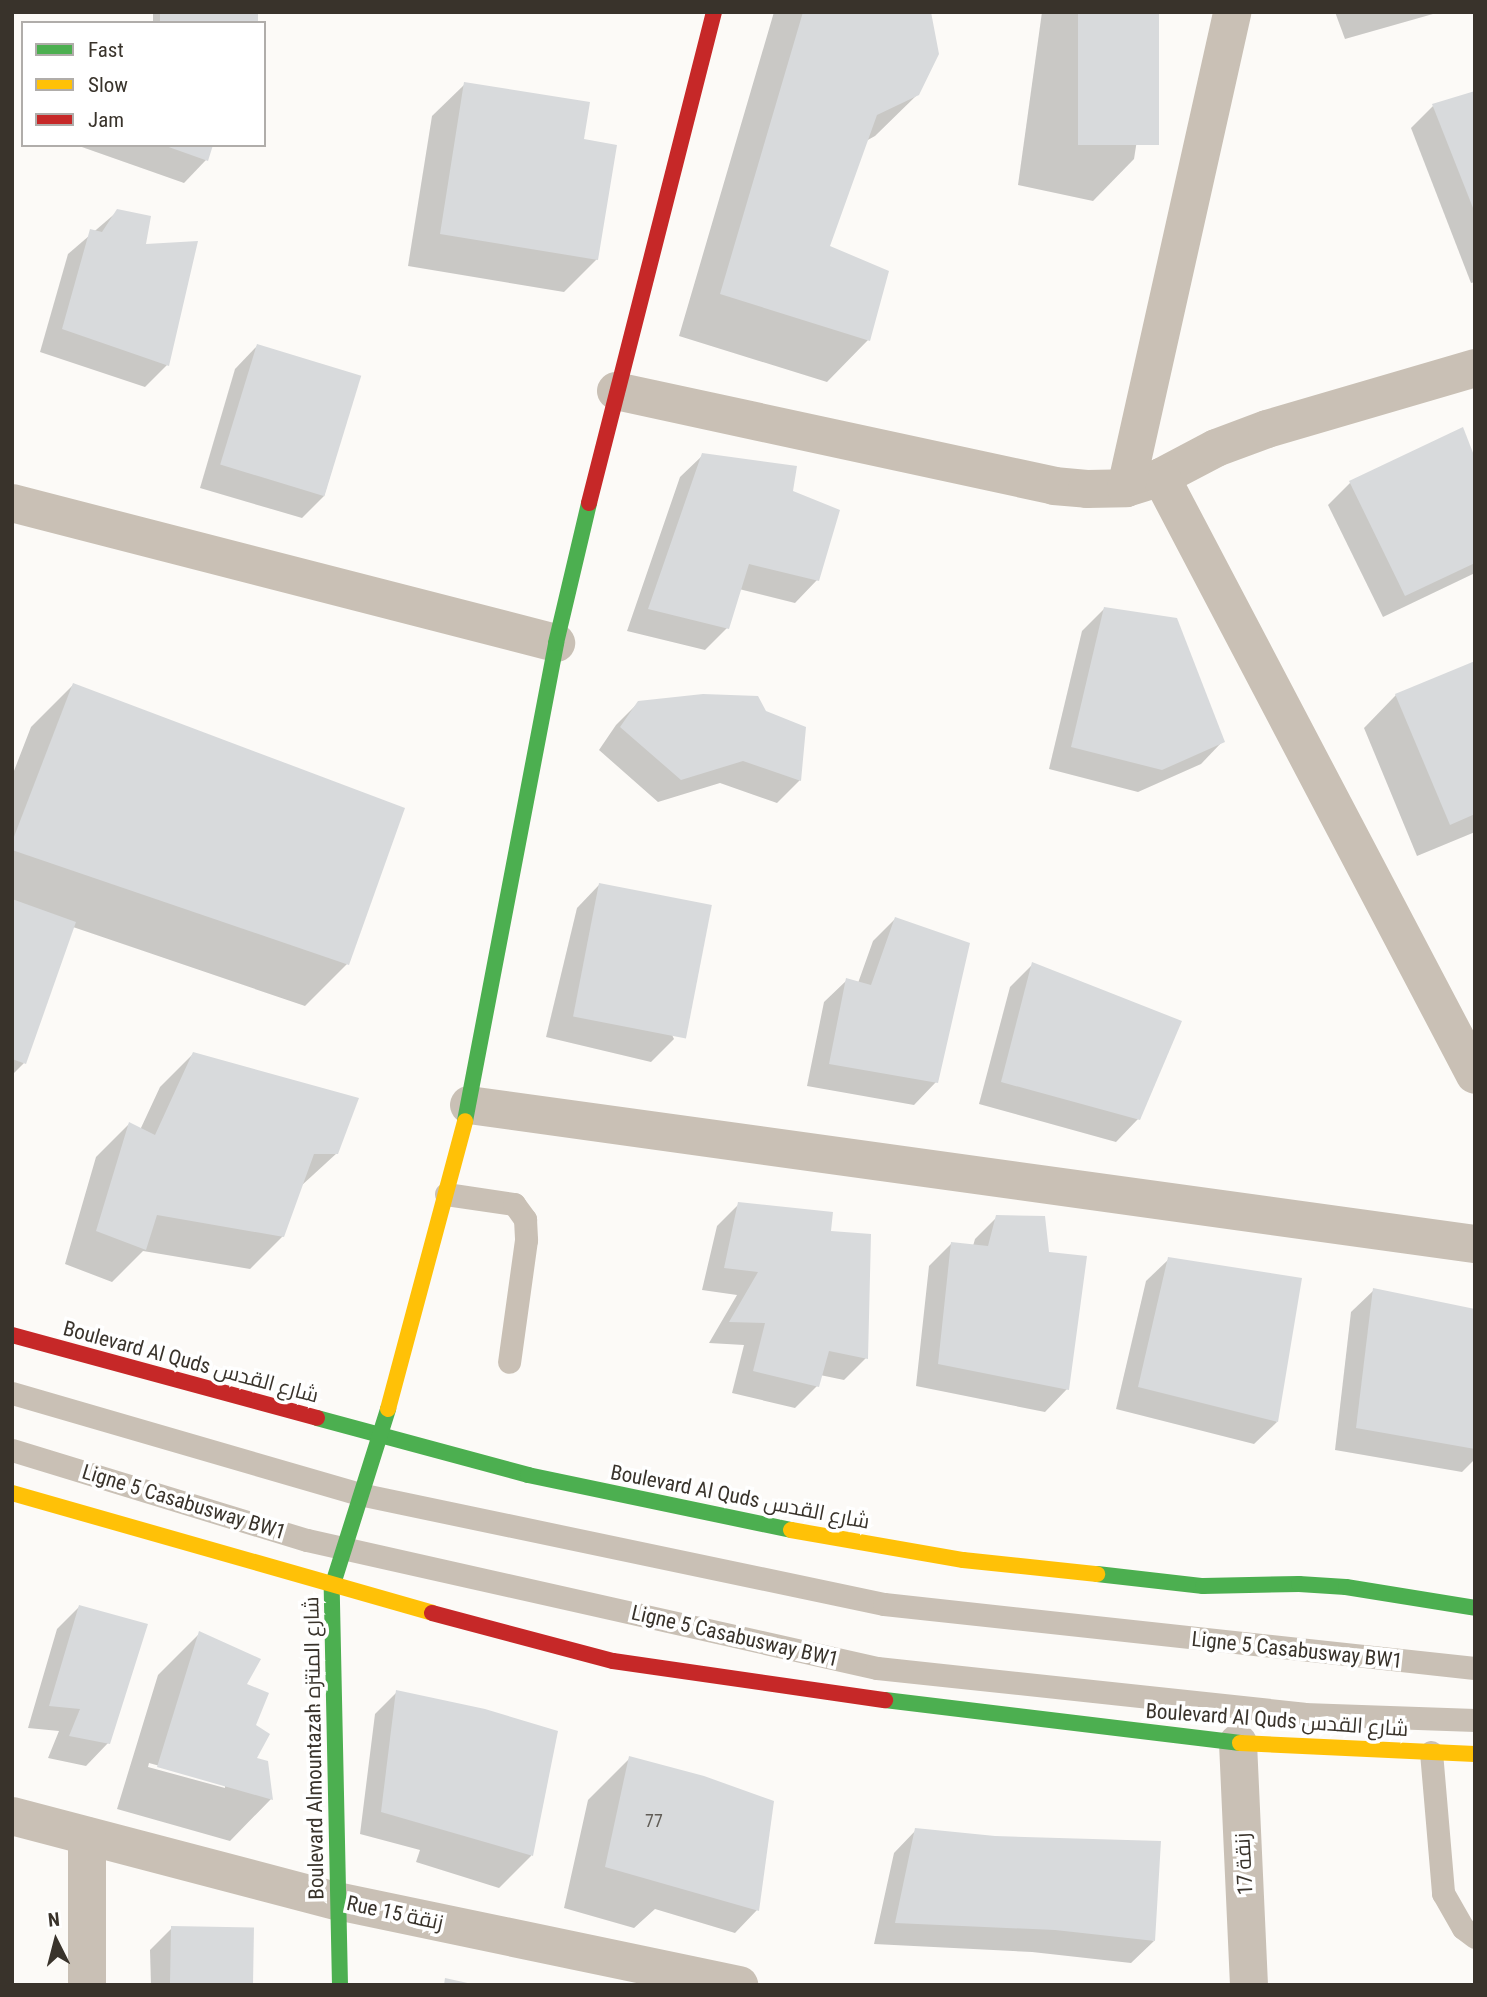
<!DOCTYPE html>
<html>
<head>
<meta charset="utf-8">
<style>
	body { margin:0 }
	#map { position:relative; width:1487px; height:1997px; overflow:hidden; background:#fcfaf7; font-family:"Roboto Condensed",Cairo,sans-serif }
	div>[style] { position:absolute }
	.shadow>* { inset:0; background:#0003; transform-origin:0 0 }
	.building>* { inset:0; background:#d8dadc; transform-origin:0 0 }
	.lane>* { height:23px; margin:-11.5px; padding:0 11.5px; transform-origin:11.5px; border-radius:11.5px; background:#c9c0b5 }
	.street>* { height:38px; margin:-19px; padding:0 19px; transform-origin:19px; border-radius:19px; background:#c9c0b5 }
	.fast>* { height:16px; margin:-8px; padding:0 8px; transform-origin:8px; border-radius:8px; background:#4caf50 }
	.slow>* { height:16px; margin:-8px; padding:0 8px; transform-origin:8px; border-radius:8px; background:#ffc107 }
	.jam>* { height:16px; margin:-8px; padding:0 8px; transform-origin:8px; border-radius:8px; background:#c62828 }
	span { translate:-50% -50%; white-space:nowrap; text-align:center; line-height:1.15; -webkit-text-stroke:7px #fff; paint-order:stroke }
	.number-label { font-size:18px; color:#615d57 }
	.number-label span { -webkit-text-stroke-width:0 }
	.street-label { font-size:21px; color:#39332b }
	.frame { position:absolute; inset:0; border:14px solid #39332b; pointer-events:none }
	.legend { position:absolute; left:21px; top:21px; width:245px; height:126px; box-sizing:border-box; background:#fff; border:2px solid #b0adaa; margin:0; padding:9px 12px; list-style:none; font-size:21px; color:#39332b }
	.legend li { display:flex; align-items:center; gap:14px; height:35px }
	.legend b { width:35px; border:2px solid #b0adaa }
	.north { position:absolute; left:21px; top:1906px; width:70px; height:70px; -webkit-text-stroke:5px #fff; paint-order:stroke; rotate:354deg; font-size:19px; font-weight:700; line-height:28px; text-align:center; color:#39332b }
	.north::after { content:''; display:block; margin:auto; width:24px; height:32px; background:#39332b; clip-path:polygon(50% 0,100% 100%,50% 72%,0 100%) }
</style>
</head>
<body>
<div id="map">
	<div class="shadow">
		<i style="left:153px;top:12px;width:103px;height:13px"></i>
		<i style="clip-path:polygon(774px 12px,929px 12px,918px 94px,875px 136px,866px 141px,827px 247px,868px 340px,827px 382px,679px 336px)"></i>
		<i style="clip-path:polygon(1042px 12px,1157px 12px,1134px 159px,1093px 201px,1018px 185px)"></i>
		<i style="clip-path:polygon(1335px 12px,1440px 12px,1345px 39px)"></i>
		<i style="clip-path:polygon(465px 84px,582px 141px,597px 259px,564px 292px,408px 266px,432px 116px)"></i>
		<i style="clip-path:polygon(1475px 93px,1475px 282px,1471px 283px,1411px 128px,1433px 106px)"></i>
		<i style="clip-path:polygon(211px 145px,206px 160px,184px 183px,79px 146px)"></i>
		<i style="clip-path:polygon(118px 211px,143px 246px,167px 365px,145px 387px,40px 352px,68px 254px)"></i>
		<i style="clip-path:polygon(257px 346px,359px 378px,324px 496px,302px 518px,200px 488px,235px 369px)"></i>
		<i style="clip-path:polygon(703px 455px,791px 492px,817px 580px,795px 603px,739px 589px,727px 628px,705px 650px,627px 631px,680px 477px)"></i>
		<i style="clip-path:polygon(1475px 463px,1475px 573px,1383px 617px,1328px 505px,1350px 483px)"></i>
		<i style="clip-path:polygon(1104px 609px,1223px 741px,1201px 764px,1138px 792px,1049px 769px,1082px 631px)"></i>
		<i style="clip-path:polygon(1475px 663px,1475px 832px,1417px 856px,1364px 728px,1396px 695px)"></i>
		<i style="clip-path:polygon(73px 685px,402px 809px,347px 964px,305px 1006px,73px 927px,24px 1063px,12px 1075px,12px 776px,31px 727px)"></i>
		<i style="clip-path:polygon(639px 702px,800px 780px,777px 803px,720px 783px,658px 802px,599px 750px,616px 725px)"></i>
		<i style="clip-path:polygon(599px 885px,674px 1039px,651px 1062px,546px 1037px,577px 908px)"></i>
		<i style="clip-path:polygon(895px 919px,936px 1082px,914px 1105px,807px 1086px,824px 1002px,847px 980px,858px 983px,873px 941px)"></i>
		<i style="clip-path:polygon(1033px 964px,1138px 1119px,1116px 1142px,979px 1104px,1010px 987px)"></i>
		<i style="clip-path:polygon(193px 1054px,337px 1153px,301px 1186px,283px 1236px,250px 1269px,143px 1251px,112px 1282px,65px 1264px,96px 1157px,129px 1124px,140px 1130px,160px 1087px)"></i>
		<i style="clip-path:polygon(739px 1204px,829px 1232px,866px 1358px,844px 1380px,820px 1375px,817px 1386px,795px 1408px,732px 1393px,744px 1345px,709px 1343px,737px 1295px,702px 1290px,717px 1226px)"></i>
		<i style="clip-path:polygon(997px 1217px,1067px 1389px,1045px 1412px,916px 1386px,929px 1266px,951px 1244px,973px 1246px,975px 1239px)"></i>
		<i style="clip-path:polygon(1169px 1259px,1277px 1422px,1254px 1444px,1116px 1409px,1146px 1281px)"></i>
		<i style="clip-path:polygon(1374px 1290px,1475px 1310px,1475px 1459px,1462px 1472px,1335px 1450px,1351px 1312px)"></i>
		<i style="clip-path:polygon(79px 1607px,108px 1743px,86px 1766px,48px 1758px,59px 1731px,28px 1728px,57px 1629px)"></i>
		<i style="clip-path:polygon(evenodd,200px 1633px,245px 1684px,254px 1726px,255px 1760px,271px 1799px,230px 1841px,117px 1809px,158px 1675px,200px 1633px,149px 1763px,225px 1784px,225px 1788px,148px 1767px,149px 1763px)"></i>
		<i style="clip-path:polygon(397px 1692px,556px 1732px,531px 1856px,499px 1888px,416px 1862px,420px 1850px,360px 1834px,375px 1714px)"></i>
		<i style="clip-path:polygon(630px 1758px,757px 1910px,735px 1933px,655px 1909px,634px 1928px,564px 1908px,588px 1800px)"></i>
		<i style="clip-path:polygon(916px 1830px,1154px 1941px,1131px 1963px,1032px 1952px,874px 1944px,894px 1853px)"></i>
		<i style="clip-path:polygon(172px 1928px,250px 1985px,151px 1985px,150px 1950px)"></i>
	</div>
	<div class="building">
		<i style="left:160px;top:12px;width:98px;height:13px"></i>
		<i style="clip-path:polygon(803px 12px,931px 12px,939px 54px,919px 95px,877px 115px,830px 246px,889px 271px,870px 341px,720px 294px)"></i>
		<i style="left:1078px;top:12px;width:81px;height:133px"></i>
		<i style="clip-path:polygon(464px 82px,590px 102px,584px 139px,617px 145px,598px 260px,440px 234px)"></i>
		<i style="clip-path:polygon(1475px 91px,1475px 213px,1432px 104px)"></i>
		<i style="clip-path:polygon(163px 145px,213px 145px,208px 161px)"></i>
		<i style="clip-path:polygon(117px 209px,151px 216px,146px 244px,198px 241px,169px 366px,62px 329px,90px 229px,102px 232px)"></i>
		<i style="left:257px;top:344px;width:109px;height:126px;rotate:17deg"></i>
		<i style="clip-path:polygon(1463px 427px,1475px 458px,1475px 563px,1405px 596px,1349px 481px)"></i>
		<i style="clip-path:polygon(702px 453px,797px 466px,793px 491px,840px 510px,819px 581px,749px 564px,729px 629px,648px 609px)"></i>
		<i style="clip-path:polygon(1104px 607px,1177px 618px,1225px 742px,1162px 770px,1071px 747px)"></i>
		<i style="clip-path:polygon(1475px 661px,1475px 814px,1450px 825px,1395px 694px)"></i>
		<i style="clip-path:polygon(73px 683px,405px 808px,349px 965px,12px 850px,12px 842px)"></i>
		<i style="clip-path:polygon(703px 694px,758px 696px,766px 711px,806px 727px,801px 781px,743px 761px,681px 780px,620px 727px,638px 701px)"></i>
		<i style="left:599px;top:883px;width:115px;height:136px;rotate:11deg"></i>
		<i style="clip-path:polygon(12px 899px,76px 922px,26px 1064px,12px 1059px)"></i>
		<i style="clip-path:polygon(895px 917px,970px 943px,938px 1083px,829px 1064px,846px 978px,871px 985px)"></i>
		<i style="clip-path:polygon(1032px 962px,1182px 1021px,1140px 1120px,1001px 1082px)"></i>
		<i style="clip-path:polygon(193px 1052px,359px 1098px,338px 1154px,314px 1154px,284px 1237px,157px 1215px,146px 1250px,96px 1231px,129px 1122px,155px 1135px)"></i>
		<i style="clip-path:polygon(738px 1202px,833px 1212px,831px 1231px,871px 1234px,868px 1359px,829px 1351px,819px 1387px,753px 1371px,765px 1323px,729px 1322px,758px 1272px,724px 1268px)"></i>
		<i style="clip-path:polygon(996px 1215px,1045px 1216px,1049px 1252px,1087px 1256px,1069px 1390px,938px 1364px,951px 1242px,988px 1246px)"></i>
		<i style="clip-path:polygon(1168px 1257px,1302px 1278px,1278px 1422px,1138px 1387px)"></i>
		<i style="clip-path:polygon(1373px 1288px,1475px 1309px,1475px 1449px,1356px 1428px)"></i>
		<i style="clip-path:polygon(79px 1605px,148px 1624px,110px 1744px,69px 1736px,80px 1709px,49px 1706px)"></i>
		<i style="clip-path:polygon(199px 1631px,261px 1659px,247px 1684px,269px 1693px,256px 1725px,270px 1734px,257px 1758px,268px 1761px,273px 1800px,157px 1767px)"></i>
		<i style="clip-path:polygon(396px 1690px,485px 1709px,558px 1731px,533px 1856px,381px 1812px)"></i>
		<i style="clip-path:polygon(629px 1756px,704px 1776px,774px 1801px,759px 1911px,605px 1867px)"></i>
		<i style="clip-path:polygon(915px 1828px,995px 1836px,1161px 1841px,1155px 1941px,1055px 1930px,895px 1923px)"></i>
		<i style="left:171px;top:1926px;width:83px;height:59px;rotate:1deg"></i>
		<i style="clip-path:polygon(445px 1978px,472px 1984px,472px 1985px,444px 1985px)"></i>
	</div>
	<div class="lane">
		<i style="left:446px;top:1194px;width:69px;rotate:8.4deg"></i>
		<i style="left:514px;top:1204px;width:19px;rotate:54deg"></i>
		<i style="left:525px;top:1219px;width:21px;rotate:87deg"></i>
		<i style="left:526px;top:1240px;width:123px;rotate:97.9deg"></i>
		<i style="left:12px;top:1393px;width:366px;rotate:16.2deg"></i>
		<i style="left:364px;top:1495px;width:531px;rotate:11.84deg"></i>
		<i style="left:884px;top:1604px;width:594px;rotate:6.18deg"></i>
		<i style="left:12px;top:1450px;width:308px;rotate:17deg"></i>
		<i style="left:307px;top:1540px;width:584px;rotate:12.66deg"></i>
		<i style="left:877px;top:1668px;width:429px;rotate:6.1deg"></i>
		<i style="left:1304px;top:1714px;width:171px;rotate:2deg"></i>
		<i style="left:1431px;top:1752px;width:142px;rotate:85.1deg"></i>
		<i style="left:1443px;top:1893px;width:40px;rotate:60.3deg"></i>
		<i style="left:1463px;top:1928px;width:15px;rotate:37deg"></i>
	</div>
	<div class="street">
		<i style="left:616px;top:391px;width:448px;rotate:12.2deg"></i>
		<i style="left:1054px;top:486px;width:33px;rotate:5deg"></i>
		<i style="left:1087px;top:489px;width:39px;rotate:-1deg"></i>
		<i style="left:1126px;top:488px;width:37px;rotate:-17deg"></i>
		<i style="left:1161px;top:477px;width:62px;rotate:-27.8deg"></i>
		<i style="left:1216px;top:448px;width:54px;rotate:-20.4deg"></i>
		<i style="left:1267px;top:429px;width:217px;rotate:-16.3deg"></i>
		<i style="left:1161px;top:477px;width:675px;rotate:62.3deg"></i>
		<i style="left:1126px;top:488px;width:488px;rotate:-77.4deg"></i>
		<i style="left:12px;top:503px;width:562px;rotate:14.43deg"></i>
		<i style="left:469px;top:1105px;width:1016px;rotate:7.87deg"></i>
		<i style="left:1238px;top:1743px;width:242px;rotate:87.4deg"></i>
		<i style="left:12px;top:1816px;width:336px;rotate:14.7deg"></i>
		<i style="left:337px;top:1901px;width:411px;rotate:11.8deg"></i>
		<i style="left:87px;top:1985px;width:149px;rotate:-90deg"></i>
	</div>
	<div class="fast">
		<i style="left:465px;top:1121px;width:487px;rotate:-79.2deg"></i>
		<i style="left:556px;top:643px;width:144px;rotate:-76.7deg"></i>
		<i style="left:317px;top:1418px;width:219px;rotate:15.1deg"></i>
		<i style="left:528px;top:1475px;width:269px;rotate:11.8deg"></i>
		<i style="left:1097px;top:1574px;width:107px;rotate:6.5deg"></i>
		<i style="left:1203px;top:1586px;width:96px;rotate:-1.2deg"></i>
		<i style="left:1299px;top:1584px;width:47px;rotate:3.7deg"></i>
		<i style="left:1346px;top:1587px;width:131px;rotate:9.2deg"></i>
		<i style="left:885px;top:1700px;width:358px;rotate:6.9deg"></i>
		<i style="left:340px;top:1985px;width:398px;rotate:-91.2deg"></i>
		<i style="left:332px;top:1587px;width:187px;rotate:-72.5deg"></i>
	</div>
	<div class="slow">
		<i style="left:388px;top:1409px;width:298px;rotate:-75deg"></i>
		<i style="left:12px;top:1493px;width:437px;rotate:15.9deg"></i>
		<i style="left:791px;top:1530px;width:175px;rotate:9.9deg"></i>
		<i style="left:963px;top:1560px;width:135px;rotate:6deg"></i>
		<i style="left:1240px;top:1743px;width:235px;rotate:2.7deg"></i>
	</div>
	<div class="jam">
		<i style="left:589px;top:503px;width:507px;rotate:-75.72deg"></i>
		<i style="left:12px;top:1335px;width:316px;rotate:15.2deg"></i>
		<i style="left:432px;top:1613px;width:187px;rotate:14.9deg"></i>
		<i style="left:613px;top:1661px;width:275px;rotate:8.2deg"></i>
	</div>
	<div class="number-label">
		<span style="left:654px;top:1821px">77</span>
	</div>
	<div class="street-label">
		<span style="left:191px;top:1362px;rotate:15deg">Boulevard Al Quds شارع القدس</span>
		<span style="left:740px;top:1497px;rotate:11deg">Boulevard Al Quds شارع القدس</span>
		<span style="left:184px;top:1502px;rotate:17deg">Ligne 5 Casabusway BW1</span>
		<span style="left:735px;top:1636px;rotate:13deg">Ligne 5 Casabusway BW1</span>
		<span style="left:1297px;top:1650px;rotate:6deg">Ligne 5 Casabusway BW1</span>
		<span style="left:1277px;top:1720px;rotate:4deg">Boulevard Al Quds شارع القدس</span>
		<span style="left:314px;top:1748px;rotate:-91deg">Boulevard Almountazah شارع المنتزه</span>
		<span style="left:1244px;top:1864px;rotate:-93deg">زنقة 17</span>
		<span style="left:395px;top:1913px;rotate:12deg">Rue 15 زنقة</span>
	</div>
	<div class="frame"></div>
	<ul class="legend">
	<li><b style="height:9px;background:#4caf50"></b>Fast</li>
	<li><b style="height:9px;background:#ffc107"></b>Slow</li>
	<li><b style="height:9px;background:#c62828"></b>Jam</li>
	</ul>
	<div class="north">N</div>
</div>
</body>
</html>
